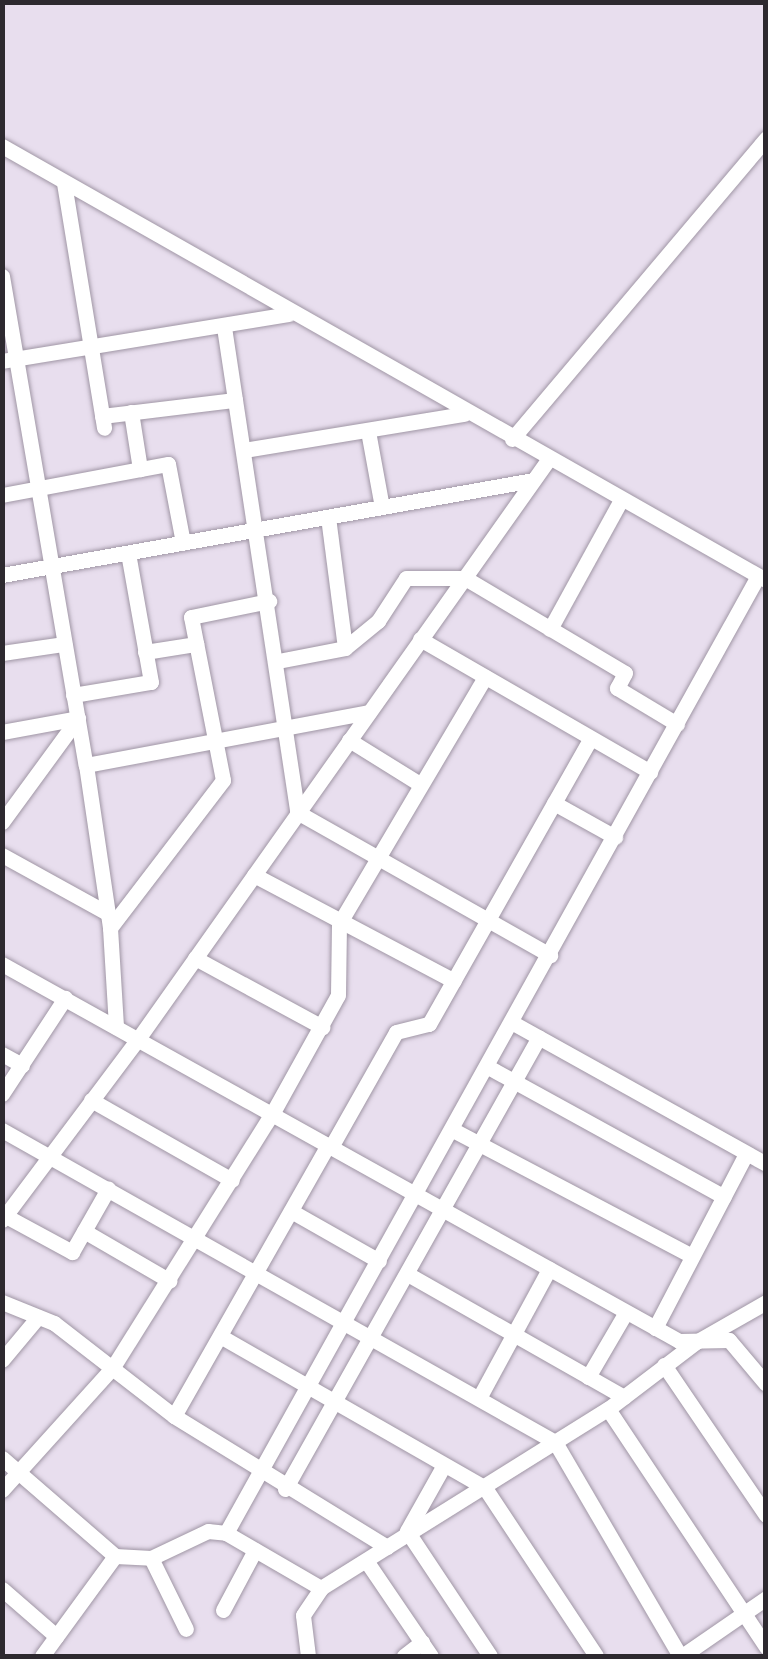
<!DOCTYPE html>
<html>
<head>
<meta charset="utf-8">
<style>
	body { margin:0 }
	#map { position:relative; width:768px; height:1659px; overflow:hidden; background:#e8deee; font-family:Inter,sans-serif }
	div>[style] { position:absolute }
	.roads { filter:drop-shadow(0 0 2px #a096a5) drop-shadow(0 0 2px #a096a5) }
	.minor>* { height:15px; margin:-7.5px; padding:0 7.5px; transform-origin:7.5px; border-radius:7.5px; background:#fff }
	span { translate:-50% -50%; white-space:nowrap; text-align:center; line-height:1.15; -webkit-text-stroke:8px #e8deee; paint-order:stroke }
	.frame { position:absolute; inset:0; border:5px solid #2d292f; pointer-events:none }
</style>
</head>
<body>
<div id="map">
	<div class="roads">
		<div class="minor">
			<i style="left:2px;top:146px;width:879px;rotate:29.6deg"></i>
			<i style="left:64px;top:183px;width:248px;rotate:80.7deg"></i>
			<i style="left:2px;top:276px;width:496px;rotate:80.3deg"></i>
			<i style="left:86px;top:765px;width:165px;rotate:81.6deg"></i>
			<i style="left:110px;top:928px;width:99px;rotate:86.5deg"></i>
			<i style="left:224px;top:327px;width:490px;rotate:81.4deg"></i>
			<i style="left:297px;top:812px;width:291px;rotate:29.5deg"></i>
			<i style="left:2px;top:361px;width:290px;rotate:-9.3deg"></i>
			<i style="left:131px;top:412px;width:58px;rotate:81deg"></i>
			<i style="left:102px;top:416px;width:134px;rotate:-6.9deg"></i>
			<i style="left:368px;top:431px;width:77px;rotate:79.6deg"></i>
			<i style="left:512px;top:439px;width:394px;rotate:-49.8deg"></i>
			<i style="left:244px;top:450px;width:223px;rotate:-9.3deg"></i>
			<i style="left:2px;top:495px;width:169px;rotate:-10.6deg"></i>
			<i style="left:168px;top:464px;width:80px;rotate:79.2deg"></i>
			<i style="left:328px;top:517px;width:132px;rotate:82.6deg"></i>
			<i style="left:2px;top:575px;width:539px;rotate:-10.14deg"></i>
			<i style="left:550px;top:629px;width:147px;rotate:-61.2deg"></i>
			<i style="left:420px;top:639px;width:266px;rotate:30deg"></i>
			<i style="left:145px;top:652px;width:52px;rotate:-8.9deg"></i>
			<i style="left:2px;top:653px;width:63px;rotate:-8.3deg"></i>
			<i style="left:278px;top:661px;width:68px;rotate:-11deg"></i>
			<i style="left:345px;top:648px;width:43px;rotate:-39.3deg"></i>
			<i style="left:378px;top:621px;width:51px;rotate:-56.9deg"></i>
			<i style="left:406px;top:578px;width:59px"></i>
			<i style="left:465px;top:578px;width:186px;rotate:30.7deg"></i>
			<i style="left:625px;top:673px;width:17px;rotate:118deg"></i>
			<i style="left:617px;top:688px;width:70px;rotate:31deg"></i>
			<i style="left:73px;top:695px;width:79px;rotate:-9.5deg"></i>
			<i style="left:151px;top:682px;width:131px;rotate:-100.1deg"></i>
			<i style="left:2px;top:732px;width:77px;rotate:-10.4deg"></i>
			<i style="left:349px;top:740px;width:84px;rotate:31.8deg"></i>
			<i style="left:86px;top:765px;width:288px;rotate:-10.6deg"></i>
			<i style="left:554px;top:803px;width:70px;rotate:29.1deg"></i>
			<i style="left:2px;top:822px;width:129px;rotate:-53.8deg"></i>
			<i style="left:2px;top:855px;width:120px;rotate:28.9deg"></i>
			<i style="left:254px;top:875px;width:226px;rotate:27.9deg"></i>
			<i style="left:110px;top:928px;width:186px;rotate:-52.6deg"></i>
			<i style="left:223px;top:780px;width:166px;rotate:-101.1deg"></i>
			<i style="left:191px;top:617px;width:80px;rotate:-11.6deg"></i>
			<i style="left:195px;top:958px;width:145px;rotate:28.5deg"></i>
			<i style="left:2px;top:964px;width:775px;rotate:29.11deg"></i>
			<i style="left:679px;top:1341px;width:50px;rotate:-1.1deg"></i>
			<i style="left:729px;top:1340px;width:57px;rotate:49.9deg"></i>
			<i style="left:513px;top:1023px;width:290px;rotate:29.1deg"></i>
			<i style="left:2px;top:1054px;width:23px;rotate:29deg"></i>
			<i style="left:488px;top:1067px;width:269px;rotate:28.8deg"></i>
			<i style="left:2px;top:1094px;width:115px;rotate:-56.7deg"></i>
			<i style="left:91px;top:1100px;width:162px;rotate:29.6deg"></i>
			<i style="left:2px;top:1130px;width:635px;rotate:29.43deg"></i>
			<i style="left:555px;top:1442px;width:248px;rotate:59.7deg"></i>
			<i style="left:453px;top:1130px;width:270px;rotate:27.8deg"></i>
			<i style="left:331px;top:1147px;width:132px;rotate:-60.5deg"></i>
			<i style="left:396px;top:1032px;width:34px;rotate:-14deg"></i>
			<i style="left:429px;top:1024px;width:327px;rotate:-60.5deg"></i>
			<i style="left:291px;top:1211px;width:101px;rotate:29.6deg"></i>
			<i style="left:2px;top:1214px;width:80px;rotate:28.5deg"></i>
			<i style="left:72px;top:1252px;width:73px;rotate:-60.3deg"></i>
			<i style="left:2px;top:1220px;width:226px;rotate:-53.1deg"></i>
			<i style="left:138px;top:1039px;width:709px;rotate:-54.7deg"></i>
			<i style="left:84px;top:1231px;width:99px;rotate:30.2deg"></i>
			<i style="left:411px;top:1276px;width:245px;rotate:29.6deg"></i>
			<i style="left:2px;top:1302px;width:56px;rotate:22deg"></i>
			<i style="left:54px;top:1323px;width:152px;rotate:37.8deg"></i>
			<i style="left:174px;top:1416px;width:250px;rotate:31.6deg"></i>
			<i style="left:655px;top:1328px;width:196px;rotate:-62.4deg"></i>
			<i style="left:220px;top:1336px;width:305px;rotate:29.8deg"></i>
			<i style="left:485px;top:1488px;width:201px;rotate:56.5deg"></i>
			<i style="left:2px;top:1360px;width:56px;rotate:-50.1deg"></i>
			<i style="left:664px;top:1365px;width:181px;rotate:55.8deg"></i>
			<i style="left:588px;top:1377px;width:75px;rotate:-59.7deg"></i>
			<i style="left:479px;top:1398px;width:147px;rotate:-61.5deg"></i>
			<i style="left:608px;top:1409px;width:286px;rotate:56.4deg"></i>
			<i style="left:174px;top:1416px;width:312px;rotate:-60.4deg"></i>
			<i style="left:2px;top:1458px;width:150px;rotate:40.9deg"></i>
			<i style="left:115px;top:1556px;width:36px;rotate:3deg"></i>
			<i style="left:151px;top:1558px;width:63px;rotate:-25.3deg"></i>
			<i style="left:208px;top:1531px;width:18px;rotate:6deg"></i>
			<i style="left:226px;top:1533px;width:110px;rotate:30.1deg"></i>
			<i style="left:444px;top:1465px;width:76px;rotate:119.3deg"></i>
			<i style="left:407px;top:1531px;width:150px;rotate:56.4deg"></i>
			<i style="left:285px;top:1489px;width:518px;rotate:-60.67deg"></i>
			<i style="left:2px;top:1490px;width:166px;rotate:-47.9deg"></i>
			<i style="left:113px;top:1367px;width:299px;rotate:-57.9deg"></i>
			<i style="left:272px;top:1114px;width:136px;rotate:-61deg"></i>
			<i style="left:338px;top:995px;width:71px;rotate:-89.2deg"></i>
			<i style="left:339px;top:924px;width:287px;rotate:-59.4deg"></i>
			<i style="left:226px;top:1533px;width:1095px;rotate:-60.93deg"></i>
			<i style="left:151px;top:1558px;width:79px;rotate:63.8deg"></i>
			<i style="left:367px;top:1562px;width:114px;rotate:55.8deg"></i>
			<i style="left:2px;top:1589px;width:72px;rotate:41deg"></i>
			<i style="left:223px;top:1610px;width:68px;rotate:-61.9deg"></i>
			<i style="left:42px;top:1656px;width:124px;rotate:-53.9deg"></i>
			<i style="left:308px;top:1656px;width:41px;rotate:-97deg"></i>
			<i style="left:303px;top:1615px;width:32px;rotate:-56deg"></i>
			<i style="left:321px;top:1588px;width:338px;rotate:-32deg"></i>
			<i style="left:608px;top:1409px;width:111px;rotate:-37.3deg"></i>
			<i style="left:696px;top:1342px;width:81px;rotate:-29.7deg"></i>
			<i style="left:404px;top:1656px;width:23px;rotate:-38deg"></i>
			<i style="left:682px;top:1656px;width:102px;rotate:-34.6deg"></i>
		</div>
	</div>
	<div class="frame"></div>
</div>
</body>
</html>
